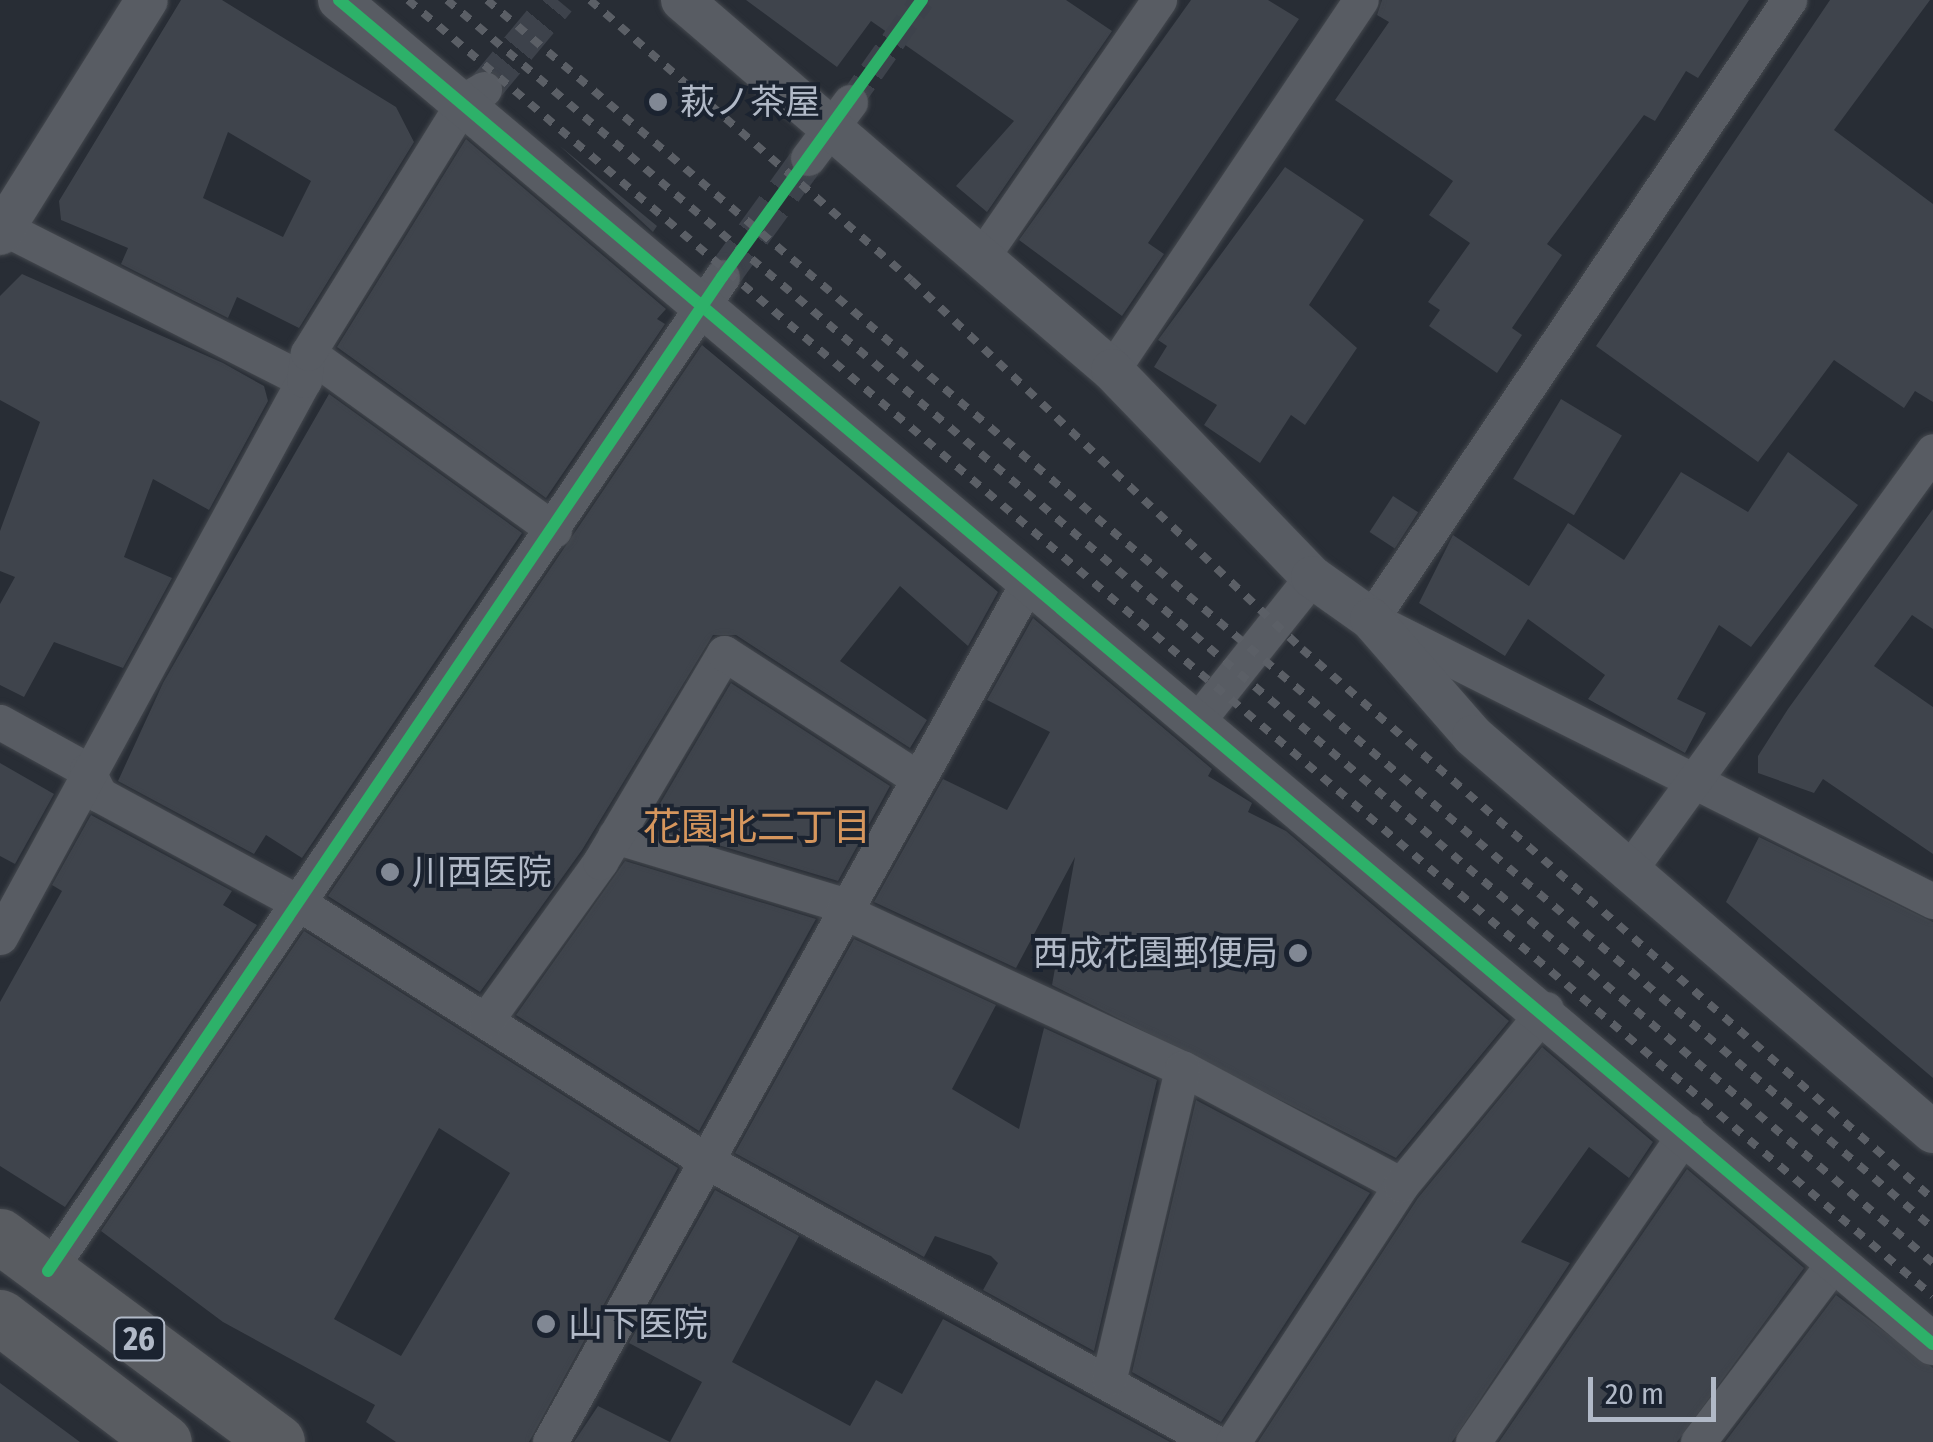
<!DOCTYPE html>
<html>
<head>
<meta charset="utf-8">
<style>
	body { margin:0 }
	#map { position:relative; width:1933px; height:1442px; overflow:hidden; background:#282d35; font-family:"Fira Sans Condensed","Noto Sans JP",sans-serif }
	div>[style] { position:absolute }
	.building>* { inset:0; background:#3f444c; transform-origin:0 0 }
	.pedestrian-tunnel>* { height:25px; margin-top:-12.5px; transform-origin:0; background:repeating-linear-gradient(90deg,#3d424b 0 25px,transparent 0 37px) }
	.minor-tunnel>* { height:35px; margin-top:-17.5px; transform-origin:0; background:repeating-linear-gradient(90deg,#3d424b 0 35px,transparent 0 53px) }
	.roads { filter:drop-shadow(0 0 2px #44484e) drop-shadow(0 0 2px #44484e) }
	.minor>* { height:35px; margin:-17.5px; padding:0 17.5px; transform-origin:17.5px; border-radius:17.5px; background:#585c63 }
	.tertiary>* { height:42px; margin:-21px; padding:0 21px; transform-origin:21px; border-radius:21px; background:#585c63 }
	.trunk>* { height:55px; margin:-27.5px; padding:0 27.5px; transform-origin:27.5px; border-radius:27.5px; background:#595c61 }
	.rail>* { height:8px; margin-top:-4px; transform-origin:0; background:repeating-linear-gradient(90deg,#5b5f66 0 10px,transparent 0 20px) }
	.cycleway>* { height:12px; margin:-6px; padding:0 6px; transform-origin:6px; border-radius:6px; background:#2db169 }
	.dots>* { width:28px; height:28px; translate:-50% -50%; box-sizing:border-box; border:5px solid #1b2330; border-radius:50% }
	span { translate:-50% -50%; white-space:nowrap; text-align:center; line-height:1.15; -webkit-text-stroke:8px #1b2330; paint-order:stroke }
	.shield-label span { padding:2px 8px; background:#1b2330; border:2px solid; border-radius:8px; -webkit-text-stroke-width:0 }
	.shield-label { font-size:32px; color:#b1b9c7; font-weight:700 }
	.poi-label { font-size:35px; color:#b1b9c7 }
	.left { translate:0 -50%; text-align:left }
	.right { translate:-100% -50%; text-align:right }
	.neighbourhood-label { font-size:38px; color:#d6965d }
	.scale { position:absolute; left:1588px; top:1377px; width:128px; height:45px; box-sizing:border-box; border:5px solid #b1b9c7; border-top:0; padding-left:12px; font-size:30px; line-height:35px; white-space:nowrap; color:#b1b9c7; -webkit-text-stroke:8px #1b2330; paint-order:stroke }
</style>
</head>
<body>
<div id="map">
	<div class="building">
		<i style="clip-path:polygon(evenodd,181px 0,222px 0,396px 107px,414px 142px,299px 328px,237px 297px,228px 318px,121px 264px,128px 248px,61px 220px,59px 201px,181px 0,228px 132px,311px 181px,283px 237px,203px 198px,228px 132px)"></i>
		<i style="clip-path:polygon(746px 0,1066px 0,1112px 31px,987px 212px,956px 186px,1014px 121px,871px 21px,837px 67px)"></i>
		<i style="clip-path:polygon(1191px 0,1268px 0,1299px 19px,1148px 243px,1164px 254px,1122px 316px,1019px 240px)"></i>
		<i style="clip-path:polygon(1382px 0,1749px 0,1698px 78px,1686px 71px,1655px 121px,1644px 115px,1547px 244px,1562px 255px,1512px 328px,1522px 335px,1497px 373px,1429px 326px,1440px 310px,1428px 302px,1470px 243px,1429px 215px,1453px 181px,1335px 100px,1389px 22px,1377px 15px)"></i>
		<i style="clip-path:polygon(1830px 0,1930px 0,1834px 130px,1933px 204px,1933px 402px,1915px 391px,1904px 408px,1834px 360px,1758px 462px,1596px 346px)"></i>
		<i style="clip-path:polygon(466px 139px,666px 309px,657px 319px,665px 324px,546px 498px,337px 347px)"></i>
		<i style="clip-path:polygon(560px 146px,657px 226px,653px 232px)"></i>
		<i style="clip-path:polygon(1285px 167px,1364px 220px,1309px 305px,1357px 348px,1305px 425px,1291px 415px,1260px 463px,1204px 425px,1217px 405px,1154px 367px,1167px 346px,1158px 340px)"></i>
		<i style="clip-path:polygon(22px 274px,223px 363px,264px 386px,268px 401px,209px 510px,153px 479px,124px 557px,172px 578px,123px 668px,54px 642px,24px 697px,0 685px,0 604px,15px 577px,0 571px,0 531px,40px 422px,0 400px,0 296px)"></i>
		<i style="clip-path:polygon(702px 345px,998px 592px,968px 646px,900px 586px,840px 661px,927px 720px,910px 748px,736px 635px,713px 635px,582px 850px,480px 992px,328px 896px)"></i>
		<i style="clip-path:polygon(329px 394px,522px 533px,302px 858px,266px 835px,254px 854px,118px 781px,163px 683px)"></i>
		<i style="left:1561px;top:399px;width:71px;height:93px;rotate:31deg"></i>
		<i style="clip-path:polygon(1788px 452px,1858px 505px,1751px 647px,1719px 625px,1677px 699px,1706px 713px,1685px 753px,1588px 699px,1605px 675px,1528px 619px,1505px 656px,1419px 603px,1453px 535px,1529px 586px,1568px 523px,1624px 560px,1681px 472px,1748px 512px)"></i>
		<i style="left:1393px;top:496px;width:30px;height:43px;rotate:33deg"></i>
		<i style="clip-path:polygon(1933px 509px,1933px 629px,1912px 615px,1874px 666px,1933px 707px,1933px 854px,1823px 779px,1814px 793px,1758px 773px,1758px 756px,1788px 709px)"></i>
		<i style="clip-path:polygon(1033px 618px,1212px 769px,1208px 776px,1252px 803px,1248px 812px,1286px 831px,1509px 1021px,1396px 1158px,1052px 985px,1075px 857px,1016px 968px,874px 902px,943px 779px,1007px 810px,1050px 732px,987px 700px)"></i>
		<i style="clip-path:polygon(731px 683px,890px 786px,838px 881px,648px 824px)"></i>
		<i style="clip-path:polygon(0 763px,54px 794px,15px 864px,0 856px)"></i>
		<i style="clip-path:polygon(91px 815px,232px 891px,223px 905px,257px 925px,65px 1207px,0 1166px,0 1002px,62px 891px,52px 885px)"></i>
		<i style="clip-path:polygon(1759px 837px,1933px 922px,1933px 1078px,1726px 902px)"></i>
		<i style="clip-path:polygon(625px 861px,816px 919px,699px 1131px,516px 1015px)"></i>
		<i style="clip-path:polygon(evenodd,304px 931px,678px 1168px,529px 1442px,396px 1442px,366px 1422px,375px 1405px,223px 1322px,101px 1231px,304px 931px,439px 1128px,510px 1173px,401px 1356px,334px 1319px,439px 1128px)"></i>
		<i style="clip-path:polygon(854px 939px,996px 1005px,952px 1089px,1019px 1129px,1044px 1028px,1157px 1080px,1094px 1351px,983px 1290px,998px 1263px,991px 1256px,935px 1236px,924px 1257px,735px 1153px)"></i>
		<i style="clip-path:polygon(1542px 1047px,1653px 1142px,1629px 1178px,1589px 1147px,1521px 1242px,1570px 1263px,1452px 1442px,1258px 1442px,1418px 1198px)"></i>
		<i style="clip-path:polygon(1196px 1100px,1370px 1193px,1221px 1422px,1132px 1372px)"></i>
		<i style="clip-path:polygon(1687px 1169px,1804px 1268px,1677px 1442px,1499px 1442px)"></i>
		<i style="clip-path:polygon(715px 1190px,799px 1236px,732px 1362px,850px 1426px,876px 1380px,902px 1394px,943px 1319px,1170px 1442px,670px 1442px,702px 1382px,629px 1343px)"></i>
		<i style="clip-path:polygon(1836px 1295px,1933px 1368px,1933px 1442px,1725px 1442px)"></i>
		<i style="clip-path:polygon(0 1383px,80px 1442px,0 1442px)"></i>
		<i style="clip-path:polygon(598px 1406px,670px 1442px,574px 1442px)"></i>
	</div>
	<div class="pedestrian-tunnel">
		<i style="left:850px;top:102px;width:125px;rotate:-54.8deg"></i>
	</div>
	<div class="minor-tunnel">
		<i style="left:484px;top:89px;width:116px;rotate:-50.3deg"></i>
		<i style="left:722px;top:277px;width:147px;rotate:-54.1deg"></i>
	</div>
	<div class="roads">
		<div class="minor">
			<i style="left:1789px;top:0;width:747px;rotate:124.03deg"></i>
			<i style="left:1371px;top:619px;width:629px;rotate:26.65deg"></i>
			<i style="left:808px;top:158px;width:70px;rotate:-53.1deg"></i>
			<i style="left:0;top:226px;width:341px;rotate:26.9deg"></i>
			<i style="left:983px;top:255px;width:310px;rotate:-55.4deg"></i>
			<i style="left:308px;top:353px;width:303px;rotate:35.7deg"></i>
			<i style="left:1112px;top:370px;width:446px;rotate:-56.1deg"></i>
			<i style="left:0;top:722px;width:99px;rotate:28.9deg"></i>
			<i style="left:87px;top:770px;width:28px;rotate:63deg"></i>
			<i style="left:100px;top:795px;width:224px;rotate:28.5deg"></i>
			<i style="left:297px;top:902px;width:491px;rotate:32.3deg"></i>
			<i style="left:712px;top:1164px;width:574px;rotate:28.98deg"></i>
			<i style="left:1195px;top:724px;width:188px;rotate:-51.5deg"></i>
			<i style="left:615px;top:836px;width:242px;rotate:16.8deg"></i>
			<i style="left:1627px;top:873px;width:521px;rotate:-54.05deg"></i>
			<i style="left:843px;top:911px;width:374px;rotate:24.9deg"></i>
			<i style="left:1182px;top:1068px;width:248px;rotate:28.1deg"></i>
			<i style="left:0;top:937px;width:635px;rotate:-61.38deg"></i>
			<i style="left:304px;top:380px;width:27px;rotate:-82deg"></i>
			<i style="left:308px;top:353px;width:298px;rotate:-58.2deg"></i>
			<i style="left:465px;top:100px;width:22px;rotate:-30deg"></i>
			<i style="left:486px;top:1020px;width:195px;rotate:-54.2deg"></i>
			<i style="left:600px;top:862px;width:243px;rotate:-59.3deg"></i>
			<i style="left:724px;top:653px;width:229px;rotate:32.9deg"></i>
			<i style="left:48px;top:1271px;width:1201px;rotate:-55.86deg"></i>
			<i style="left:1109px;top:1378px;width:318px;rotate:-76.7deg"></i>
			<i style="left:550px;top:1442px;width:984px;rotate:-60.93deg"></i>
			<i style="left:1233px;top:1442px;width:307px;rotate:-56.8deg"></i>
			<i style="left:1401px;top:1185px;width:228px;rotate:-50.5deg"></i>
			<i style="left:1473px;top:1442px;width:378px;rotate:-55.5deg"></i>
			<i style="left:1698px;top:1442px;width:228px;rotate:-52.8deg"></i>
		</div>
		<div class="tertiary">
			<i style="left:339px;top:0;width:2085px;rotate:40.14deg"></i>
			<i style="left:682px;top:0;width:567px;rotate:40.71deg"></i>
			<i style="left:1112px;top:370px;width:288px;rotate:46deg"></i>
			<i style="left:1312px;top:577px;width:72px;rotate:35.4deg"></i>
			<i style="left:1371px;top:619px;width:155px;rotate:48.9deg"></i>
			<i style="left:1473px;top:736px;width:607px;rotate:40.72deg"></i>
			<i style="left:0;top:234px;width:276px;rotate:-57.9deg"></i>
		</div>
		<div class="trunk">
			<i style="left:0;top:1236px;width:345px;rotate:36.6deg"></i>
			<i style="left:0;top:1317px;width:206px;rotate:37.3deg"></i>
		</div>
	</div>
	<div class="rail">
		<i style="left:408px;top:0;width:2001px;rotate:40.36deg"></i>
		<i style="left:447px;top:0;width:1950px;rotate:40.36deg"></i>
		<i style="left:487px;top:0;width:1897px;rotate:40.34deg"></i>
		<i style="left:590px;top:0;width:426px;rotate:41.1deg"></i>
		<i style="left:911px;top:280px;width:538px;rotate:43.34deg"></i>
		<i style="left:1302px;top:649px;width:837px;rotate:41.08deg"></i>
	</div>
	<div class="cycleway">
		<i style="left:339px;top:0;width:2085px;rotate:40.14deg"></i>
		<i style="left:48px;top:1271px;width:1201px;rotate:-55.86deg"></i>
		<i style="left:722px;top:277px;width:342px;rotate:-54.2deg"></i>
	</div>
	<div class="dots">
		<i style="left:658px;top:102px;background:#818894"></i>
		<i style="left:390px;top:872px;background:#818894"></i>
		<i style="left:1298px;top:953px;background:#818894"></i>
		<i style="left:546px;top:1324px;background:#818894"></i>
	</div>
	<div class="shield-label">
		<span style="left:139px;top:1339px">26</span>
	</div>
	<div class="poi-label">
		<span class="left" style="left:680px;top:102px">萩ノ茶屋</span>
		<span class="left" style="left:412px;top:872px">川西医院</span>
		<span class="right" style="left:1278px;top:953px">西成花園郵便局</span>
		<span class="left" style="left:568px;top:1324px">山下医院</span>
	</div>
	<div class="neighbourhood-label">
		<span style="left:757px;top:828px">花園北二丁目</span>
	</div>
	<div class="scale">20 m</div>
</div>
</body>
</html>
